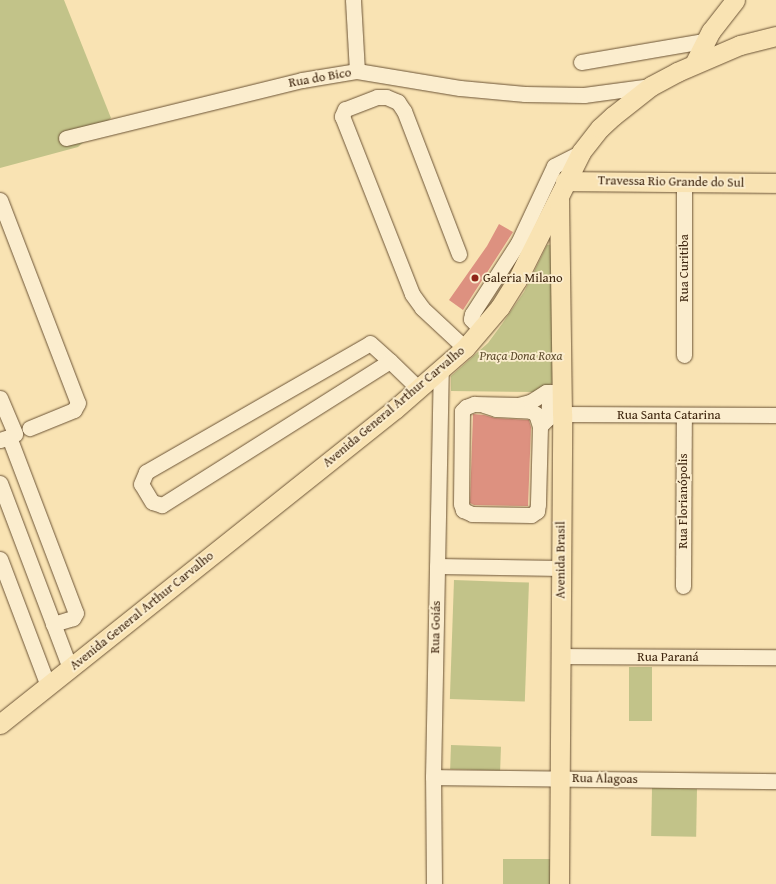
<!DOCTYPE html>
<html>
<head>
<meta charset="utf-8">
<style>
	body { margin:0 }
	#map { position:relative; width:776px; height:884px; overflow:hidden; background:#f9e3b3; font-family:"Gentium Book Plus",serif }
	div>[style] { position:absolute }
	.green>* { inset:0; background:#c2c389; transform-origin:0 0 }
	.building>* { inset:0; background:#dd9180 }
	.roads { filter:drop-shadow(0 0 1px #6c5436) drop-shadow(0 0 1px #6c5436) }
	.minor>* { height:15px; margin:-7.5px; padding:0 7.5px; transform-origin:7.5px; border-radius:7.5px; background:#fbedce }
	.major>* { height:19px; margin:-9.5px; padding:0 9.5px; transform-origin:9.5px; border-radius:9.5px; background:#f9e3b3 }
	.dots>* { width:11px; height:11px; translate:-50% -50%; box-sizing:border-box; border:2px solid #fbedce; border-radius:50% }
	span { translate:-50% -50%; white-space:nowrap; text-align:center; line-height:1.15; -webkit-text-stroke:3.5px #fbedce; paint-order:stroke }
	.street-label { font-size:13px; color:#3d240d }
	.poi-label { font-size:13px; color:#3d240d }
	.left { translate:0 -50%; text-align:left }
	.park-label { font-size:13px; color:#5e4c2c; font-style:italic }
</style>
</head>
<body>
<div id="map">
	<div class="green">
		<i style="clip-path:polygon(0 0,64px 0,111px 118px,78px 147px,0 168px)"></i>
		<i style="clip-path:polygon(554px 244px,556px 381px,537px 392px,451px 391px,451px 376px,488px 343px,502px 324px,524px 292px,547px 245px)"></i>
		<i style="left:454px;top:580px;width:75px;height:119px;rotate:2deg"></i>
		<i style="left:629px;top:667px;width:23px;height:54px"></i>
		<i style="left:451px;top:745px;width:50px;height:24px;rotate:2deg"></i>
		<i style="left:652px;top:788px;width:45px;height:48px;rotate:1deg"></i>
		<i style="left:553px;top:859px;width:25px;height:50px;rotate:90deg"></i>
	</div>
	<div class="building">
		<i style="clip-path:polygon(499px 224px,513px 232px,463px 310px,449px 300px,487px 246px)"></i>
		<i style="clip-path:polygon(473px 414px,484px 415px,495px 418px,529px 420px,531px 427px,528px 506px,474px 505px,470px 503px)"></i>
	</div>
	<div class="roads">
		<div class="minor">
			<i style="left:353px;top:0;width:71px;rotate:86.8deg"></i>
			<i style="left:581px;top:62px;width:125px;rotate:-9.7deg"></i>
			<i style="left:66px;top:138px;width:243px;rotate:-13.8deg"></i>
			<i style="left:302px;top:80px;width:56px;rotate:-9.3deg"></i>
			<i style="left:357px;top:71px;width:104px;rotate:9.4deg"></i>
			<i style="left:460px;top:88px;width:65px;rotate:5.3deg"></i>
			<i style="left:525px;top:94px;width:59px;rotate:1deg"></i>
			<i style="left:584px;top:95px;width:68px;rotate:-7.7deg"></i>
			<i style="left:684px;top:182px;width:173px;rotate:90deg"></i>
			<i style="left:0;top:200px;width:217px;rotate:69deg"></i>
			<i style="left:78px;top:403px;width:8px;rotate:120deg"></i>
			<i style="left:74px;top:410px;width:48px;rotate:157.8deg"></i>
			<i style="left:459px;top:254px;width:153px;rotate:-111deg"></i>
			<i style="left:404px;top:111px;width:11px;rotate:-124deg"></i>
			<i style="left:398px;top:102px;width:13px;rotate:-157deg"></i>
			<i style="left:386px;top:97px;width:9px;rotate:180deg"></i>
			<i style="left:377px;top:97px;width:34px;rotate:159deg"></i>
			<i style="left:345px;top:109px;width:8px;rotate:113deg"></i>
			<i style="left:342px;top:116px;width:191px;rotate:68.5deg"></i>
			<i style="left:412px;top:294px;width:17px;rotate:54deg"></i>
			<i style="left:422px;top:308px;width:59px;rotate:42.9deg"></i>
			<i style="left:481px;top:330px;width:15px;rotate:-132deg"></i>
			<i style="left:471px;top:319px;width:5px;rotate:-79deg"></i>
			<i style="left:472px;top:314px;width:85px;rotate:-57.1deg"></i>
			<i style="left:518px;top:243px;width:85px;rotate:-64.9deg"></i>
			<i style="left:554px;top:166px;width:30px;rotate:-27deg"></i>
			<i style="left:370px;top:343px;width:27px;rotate:42deg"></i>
			<i style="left:390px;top:361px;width:270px;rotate:147.7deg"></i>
			<i style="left:162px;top:505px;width:10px;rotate:-163deg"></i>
			<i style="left:152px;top:502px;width:21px;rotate:-121deg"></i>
			<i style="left:141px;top:484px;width:13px;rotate:-67deg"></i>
			<i style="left:146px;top:472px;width:258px;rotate:-29.9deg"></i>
			<i style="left:390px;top:361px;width:40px;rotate:44deg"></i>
			<i style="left:0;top:398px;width:39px;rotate:67deg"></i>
			<i style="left:484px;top:405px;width:13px;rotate:18deg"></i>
			<i style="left:496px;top:409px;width:35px;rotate:3deg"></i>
			<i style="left:531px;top:411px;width:6px;rotate:31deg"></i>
			<i style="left:536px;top:414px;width:13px;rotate:72deg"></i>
			<i style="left:540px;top:426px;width:78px;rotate:91.5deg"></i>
			<i style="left:538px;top:504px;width:7px;rotate:98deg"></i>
			<i style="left:537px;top:511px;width:7px;rotate:146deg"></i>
			<i style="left:531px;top:515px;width:59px;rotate:-179deg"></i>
			<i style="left:472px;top:514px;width:10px;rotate:-156deg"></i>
			<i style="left:463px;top:510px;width:6px;rotate:-108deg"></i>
			<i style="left:461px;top:504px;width:93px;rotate:-89.4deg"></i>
			<i style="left:462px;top:411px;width:6px;rotate:-45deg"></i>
			<i style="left:466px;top:407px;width:9px;rotate:-21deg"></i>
			<i style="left:474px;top:404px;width:44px;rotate:1.3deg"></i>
			<i style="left:518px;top:405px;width:12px;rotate:-14deg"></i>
			<i style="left:530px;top:402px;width:19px;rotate:-32deg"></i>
			<i style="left:546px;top:392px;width:16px"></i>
			<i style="left:562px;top:414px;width:214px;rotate:0.3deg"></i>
			<i style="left:540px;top:426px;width:11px;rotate:-45deg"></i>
			<i style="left:548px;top:418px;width:26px;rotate:-86deg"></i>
			<i style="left:0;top:440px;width:9px;rotate:-18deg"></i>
			<i style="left:9px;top:437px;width:188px;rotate:69.2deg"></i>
			<i style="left:76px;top:613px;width:6px;rotate:121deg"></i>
			<i style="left:73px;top:618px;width:21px;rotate:163deg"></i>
			<i style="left:0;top:483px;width:198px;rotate:69.3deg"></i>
			<i style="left:0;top:559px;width:136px;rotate:69.3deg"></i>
			<i style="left:437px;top:566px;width:124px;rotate:0.9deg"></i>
			<i style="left:683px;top:586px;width:171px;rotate:-89.7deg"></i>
			<i style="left:561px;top:656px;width:215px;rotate:0.3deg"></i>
			<i style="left:433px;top:777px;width:343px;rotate:0.7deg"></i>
			<i style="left:434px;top:884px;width:107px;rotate:-90.5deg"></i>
			<i style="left:433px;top:777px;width:407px;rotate:-88.9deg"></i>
		</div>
		<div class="major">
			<i style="left:694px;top:64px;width:37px;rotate:-63deg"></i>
			<i style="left:711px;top:31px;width:39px;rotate:-52deg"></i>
			<i style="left:565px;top:181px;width:211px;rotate:0.5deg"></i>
			<i style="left:0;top:724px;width:505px;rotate:-38.57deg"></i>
			<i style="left:395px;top:409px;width:93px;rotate:-41.1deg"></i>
			<i style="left:465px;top:348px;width:54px;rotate:-49.5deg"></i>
			<i style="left:500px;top:307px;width:32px;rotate:-58deg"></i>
			<i style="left:517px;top:280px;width:143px;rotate:-63.4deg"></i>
			<i style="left:581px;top:152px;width:31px;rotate:-52deg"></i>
			<i style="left:600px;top:128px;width:18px;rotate:-43deg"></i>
			<i style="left:613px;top:116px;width:48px;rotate:-38.3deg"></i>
			<i style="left:651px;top:86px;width:30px;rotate:-28deg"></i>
			<i style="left:677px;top:72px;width:69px;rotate:-23.2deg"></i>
			<i style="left:740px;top:45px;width:37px;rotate:-14deg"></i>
			<i style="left:559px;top:884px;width:470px;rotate:-89.6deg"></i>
			<i style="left:562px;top:414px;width:217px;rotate:-90.8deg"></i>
		</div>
	</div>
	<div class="dots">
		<i style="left:475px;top:278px;background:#8f2418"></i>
	</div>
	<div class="street-label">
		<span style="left:320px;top:78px;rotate:-10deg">Rua do Bico</span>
		<span style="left:671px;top:182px;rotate:1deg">Travessa Rio Grande do Sul</span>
		<span style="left:684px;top:268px;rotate:-90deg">Rua Curitiba</span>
		<span style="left:394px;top:407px;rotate:-40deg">Avenida General Arthur Carvalho</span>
		<span style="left:669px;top:415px">Rua Santa Catarina</span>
		<span style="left:683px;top:501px;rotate:-90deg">Rua Florianópolis</span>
		<span style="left:561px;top:560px;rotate:-90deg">Avenida Brasil</span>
		<span style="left:142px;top:611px;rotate:-39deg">Avenida General Arthur Carvalho</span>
		<span style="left:436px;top:627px;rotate:-89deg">Rua Goiás</span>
		<span style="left:668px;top:657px">Rua Paraná</span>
		<span style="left:605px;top:779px;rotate:1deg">Rua Alagoas</span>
	</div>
	<div class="poi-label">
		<span class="left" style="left:483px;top:278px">Galeria Milano</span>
	</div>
	<div class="park-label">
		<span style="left:521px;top:356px">Praça Dona Roxa</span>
	</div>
</div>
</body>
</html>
